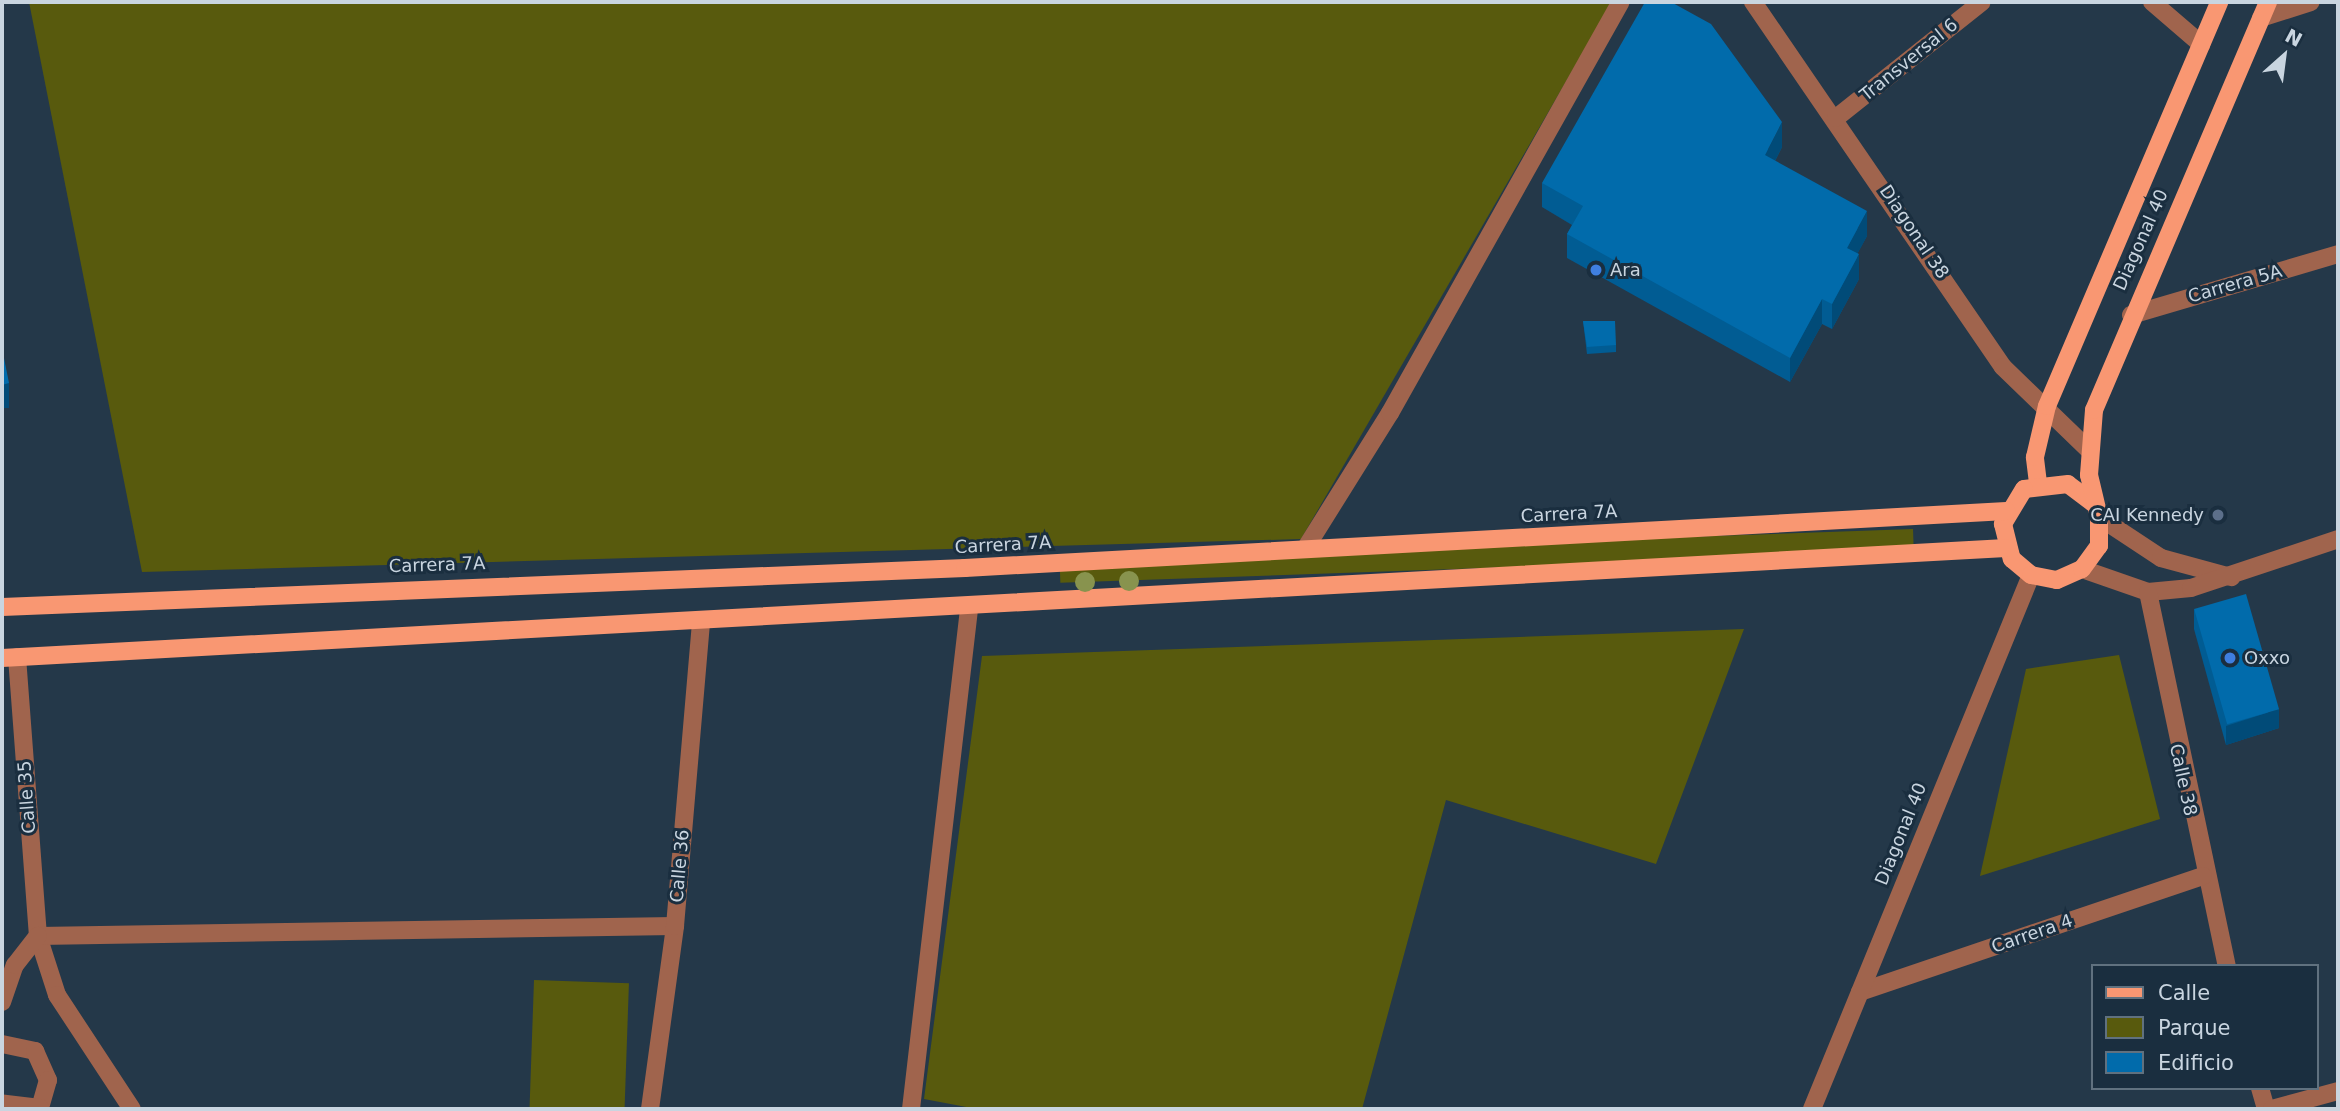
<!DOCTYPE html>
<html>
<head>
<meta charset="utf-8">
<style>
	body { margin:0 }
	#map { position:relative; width:2340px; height:1111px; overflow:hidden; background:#243849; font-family:"DejaVu Sans",sans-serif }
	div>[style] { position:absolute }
	.green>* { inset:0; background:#585a0d; transform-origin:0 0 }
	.minor>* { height:18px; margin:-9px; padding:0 9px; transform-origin:9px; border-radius:9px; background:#a0644d }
	.major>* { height:18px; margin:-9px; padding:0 9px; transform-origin:9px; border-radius:9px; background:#f99772 }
	.trees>* { width:20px; height:20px; margin:-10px; border-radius:50%; background:#88934e }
	.wall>* { inset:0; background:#015c93 }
	.shaded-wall>* { inset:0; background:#014b78; transform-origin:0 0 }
	.building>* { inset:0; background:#016bab; transform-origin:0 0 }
	.dots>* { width:19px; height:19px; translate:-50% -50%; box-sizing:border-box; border:4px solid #1a2e3f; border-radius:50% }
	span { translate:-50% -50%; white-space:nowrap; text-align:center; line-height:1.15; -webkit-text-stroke:6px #1a2e3f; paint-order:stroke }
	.street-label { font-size:18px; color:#c9d5e0 }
	.poi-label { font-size:18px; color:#c9d5e0 }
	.left { translate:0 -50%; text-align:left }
	.right { translate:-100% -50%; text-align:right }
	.frame { position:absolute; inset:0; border:4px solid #c9d5e0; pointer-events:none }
	.legend { position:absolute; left:2091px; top:964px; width:228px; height:126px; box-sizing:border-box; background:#1a2e3f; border:2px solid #60717f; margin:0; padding:9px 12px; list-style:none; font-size:21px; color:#c9d5e0 }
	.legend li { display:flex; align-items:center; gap:14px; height:35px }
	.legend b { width:35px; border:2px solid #60717f }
	.north { position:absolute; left:2249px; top:21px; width:70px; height:70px; -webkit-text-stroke:5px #1a2e3f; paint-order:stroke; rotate:28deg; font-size:19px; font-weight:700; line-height:28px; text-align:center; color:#c9d5e0 }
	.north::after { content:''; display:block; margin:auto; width:24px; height:32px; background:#c9d5e0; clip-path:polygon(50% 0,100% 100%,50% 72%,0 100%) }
</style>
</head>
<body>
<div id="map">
	<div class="green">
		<i style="clip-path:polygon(29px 2px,1612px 2px,1301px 539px,142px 572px)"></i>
		<i style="left:1913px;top:529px;width:24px;height:854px;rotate:88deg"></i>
		<i style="clip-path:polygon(1744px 629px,1656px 864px,1446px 800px,1362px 1109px,977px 1109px,924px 1099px,982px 656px)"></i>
		<i style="clip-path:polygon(2119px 655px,2160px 819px,1980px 876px,2026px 669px)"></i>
		<i style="left:534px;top:980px;width:95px;height:129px;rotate:2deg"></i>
	</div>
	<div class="minor">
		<i style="left:1753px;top:2px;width:442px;rotate:55.6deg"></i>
		<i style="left:2003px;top:367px;width:118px;rotate:44deg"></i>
		<i style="left:2152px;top:2px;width:65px;rotate:40.6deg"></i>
		<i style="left:2261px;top:18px;width:52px;rotate:-17.7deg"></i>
		<i style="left:1836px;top:118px;width:186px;rotate:-38.5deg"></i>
		<i style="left:2131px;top:315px;width:216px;rotate:-16.4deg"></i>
		<i style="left:2099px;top:517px;width:74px;rotate:33.5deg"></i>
		<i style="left:2161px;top:558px;width:73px;rotate:15.2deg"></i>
		<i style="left:1305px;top:549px;width:160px;rotate:-58deg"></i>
		<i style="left:1390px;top:413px;width:471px;rotate:-60.7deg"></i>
		<i style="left:2082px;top:569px;width:70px;rotate:19.2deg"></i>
		<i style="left:2148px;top:592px;width:43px;rotate:-5.3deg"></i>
		<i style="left:2191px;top:588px;width:155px;rotate:-18.4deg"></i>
		<i style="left:2148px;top:592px;width:382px;rotate:78.1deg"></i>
		<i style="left:17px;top:657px;width:280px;rotate:85.7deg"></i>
		<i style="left:38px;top:936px;width:62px;rotate:72.1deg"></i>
		<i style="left:57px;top:995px;width:136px;rotate:56.7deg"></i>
		<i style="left:38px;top:936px;width:637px;rotate:-0.9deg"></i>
		<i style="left:1860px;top:992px;width:362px;rotate:-18.7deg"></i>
		<i style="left:2px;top:1002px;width:39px;rotate:-71deg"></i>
		<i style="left:15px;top:965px;width:37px;rotate:-52deg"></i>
		<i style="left:2px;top:1044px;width:34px;rotate:12deg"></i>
		<i style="left:35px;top:1051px;width:32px;rotate:66deg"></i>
		<i style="left:48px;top:1080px;width:29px;rotate:106deg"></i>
		<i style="left:40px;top:1108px;width:38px;rotate:-173deg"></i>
		<i style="left:2260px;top:1088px;width:22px;rotate:74deg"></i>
		<i style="left:650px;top:1109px;width:185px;rotate:-82.2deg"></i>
		<i style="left:675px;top:926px;width:304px;rotate:-85.1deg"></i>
		<i style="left:911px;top:1109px;width:503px;rotate:-83.38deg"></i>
		<i style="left:1812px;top:1109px;width:577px;rotate:-67.7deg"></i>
		<i style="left:2272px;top:1109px;width:68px;rotate:-15.3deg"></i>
	</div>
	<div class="major">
		<i style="left:2038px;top:483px;width:26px;rotate:-97deg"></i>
		<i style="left:2035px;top:457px;width:52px;rotate:-76.8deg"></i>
		<i style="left:2047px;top:406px;width:439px;rotate:-66.9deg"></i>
		<i style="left:2093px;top:503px;width:31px;rotate:-143deg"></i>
		<i style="left:2068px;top:484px;width:44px;rotate:173.5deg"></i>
		<i style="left:2024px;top:489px;width:41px;rotate:121deg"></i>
		<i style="left:2003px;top:524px;width:36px;rotate:76deg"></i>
		<i style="left:2012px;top:559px;width:25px;rotate:40deg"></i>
		<i style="left:2031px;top:575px;width:26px;rotate:11deg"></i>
		<i style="left:2057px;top:580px;width:27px;rotate:-24deg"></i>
		<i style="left:2082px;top:569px;width:29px;rotate:-54deg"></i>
		<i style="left:2099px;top:546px;width:29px;rotate:-90deg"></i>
		<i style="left:2099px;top:517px;width:43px;rotate:-103.4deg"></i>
		<i style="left:2089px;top:475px;width:65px;rotate:-85.6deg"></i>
		<i style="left:2094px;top:410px;width:444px;rotate:-66.9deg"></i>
		<i style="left:2px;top:607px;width:964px;rotate:-2.32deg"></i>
		<i style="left:965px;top:568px;width:1043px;rotate:-3.13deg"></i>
		<i style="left:2px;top:658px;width:2007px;rotate:-3.14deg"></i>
	</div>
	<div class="trees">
		<i style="left:1129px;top:581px"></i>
		<i style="left:1085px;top:582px"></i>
	</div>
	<div class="wall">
		<i style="clip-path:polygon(1782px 147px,1775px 161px,1867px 236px,1857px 254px,1859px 279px,1832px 329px,1822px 324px,1790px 382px,1567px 258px,1567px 234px,1572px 225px,1542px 207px,1542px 183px)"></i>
		<i style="clip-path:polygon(1583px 321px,1616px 345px,1616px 352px,1587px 354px)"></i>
		<i style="clip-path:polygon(2194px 609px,2279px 728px,2226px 745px,2194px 629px)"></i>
	</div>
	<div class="shaded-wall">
		<i style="clip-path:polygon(1782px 122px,1782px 147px,1765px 180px,1765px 155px)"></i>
		<i style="clip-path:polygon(1867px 211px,1867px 236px,1847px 273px,1847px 248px)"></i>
		<i style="clip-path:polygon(1859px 254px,1859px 279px,1832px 329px,1832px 304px)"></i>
		<i style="clip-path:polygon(1822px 299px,1822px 324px,1790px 382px,1790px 358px)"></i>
		<i style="left:9px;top:383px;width:25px;height:7px;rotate:90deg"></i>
		<i style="clip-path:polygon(2279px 709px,2279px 728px,2226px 745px,2226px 726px)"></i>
	</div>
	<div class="building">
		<i style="clip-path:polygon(1645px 2px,1671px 2px,1711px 24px,1782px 122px,1765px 155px,1867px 211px,1847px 248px,1859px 254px,1832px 304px,1822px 299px,1790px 358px,1567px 234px,1583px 206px,1542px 183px)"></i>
		<i style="clip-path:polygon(1583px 321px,1615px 321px,1616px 345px,1587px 347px)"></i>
		<i style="clip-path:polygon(2px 348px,9px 383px,2px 385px)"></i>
		<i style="left:2246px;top:594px;width:120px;height:54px;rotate:74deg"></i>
	</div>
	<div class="dots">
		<i style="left:1596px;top:270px;background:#3f7fe0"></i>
		<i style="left:2218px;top:515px;background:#5c6f8a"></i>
		<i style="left:2230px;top:658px;background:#3f7fe0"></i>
	</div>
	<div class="street-label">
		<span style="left:1909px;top:60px;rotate:-39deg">Transversal 6</span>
		<span style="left:1914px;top:232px;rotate:56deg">Diagonal 38</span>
		<span style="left:2141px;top:240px;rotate:-66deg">Diagonal 40</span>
		<span style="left:2235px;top:284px;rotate:-16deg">Carrera 5A</span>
		<span style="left:1569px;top:514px;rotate:-3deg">Carrera 7A</span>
		<span style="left:1003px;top:545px;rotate:-3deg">Carrera 7A</span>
		<span style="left:437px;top:565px;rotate:-2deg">Carrera 7A</span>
		<span style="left:2183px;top:780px;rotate:78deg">Calle 38</span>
		<span style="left:27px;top:797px;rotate:-94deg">Calle 35</span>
		<span style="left:1901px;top:834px;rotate:-68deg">Diagonal 40</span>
		<span style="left:680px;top:866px;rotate:-85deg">Calle 36</span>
		<span style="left:2032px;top:934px;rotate:-19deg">Carrera 4</span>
	</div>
	<div class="poi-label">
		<span class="left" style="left:1610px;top:270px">Ara</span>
		<span class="right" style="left:2204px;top:515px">CAI Kennedy</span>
		<span class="left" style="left:2244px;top:658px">Oxxo</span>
	</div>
	<div class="frame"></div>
	<ul class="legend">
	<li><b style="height:9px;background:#f99772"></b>Calle</li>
	<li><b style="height:19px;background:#585a0d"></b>Parque</li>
	<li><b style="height:19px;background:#016bab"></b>Edificio</li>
	</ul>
	<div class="north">N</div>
</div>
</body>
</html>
